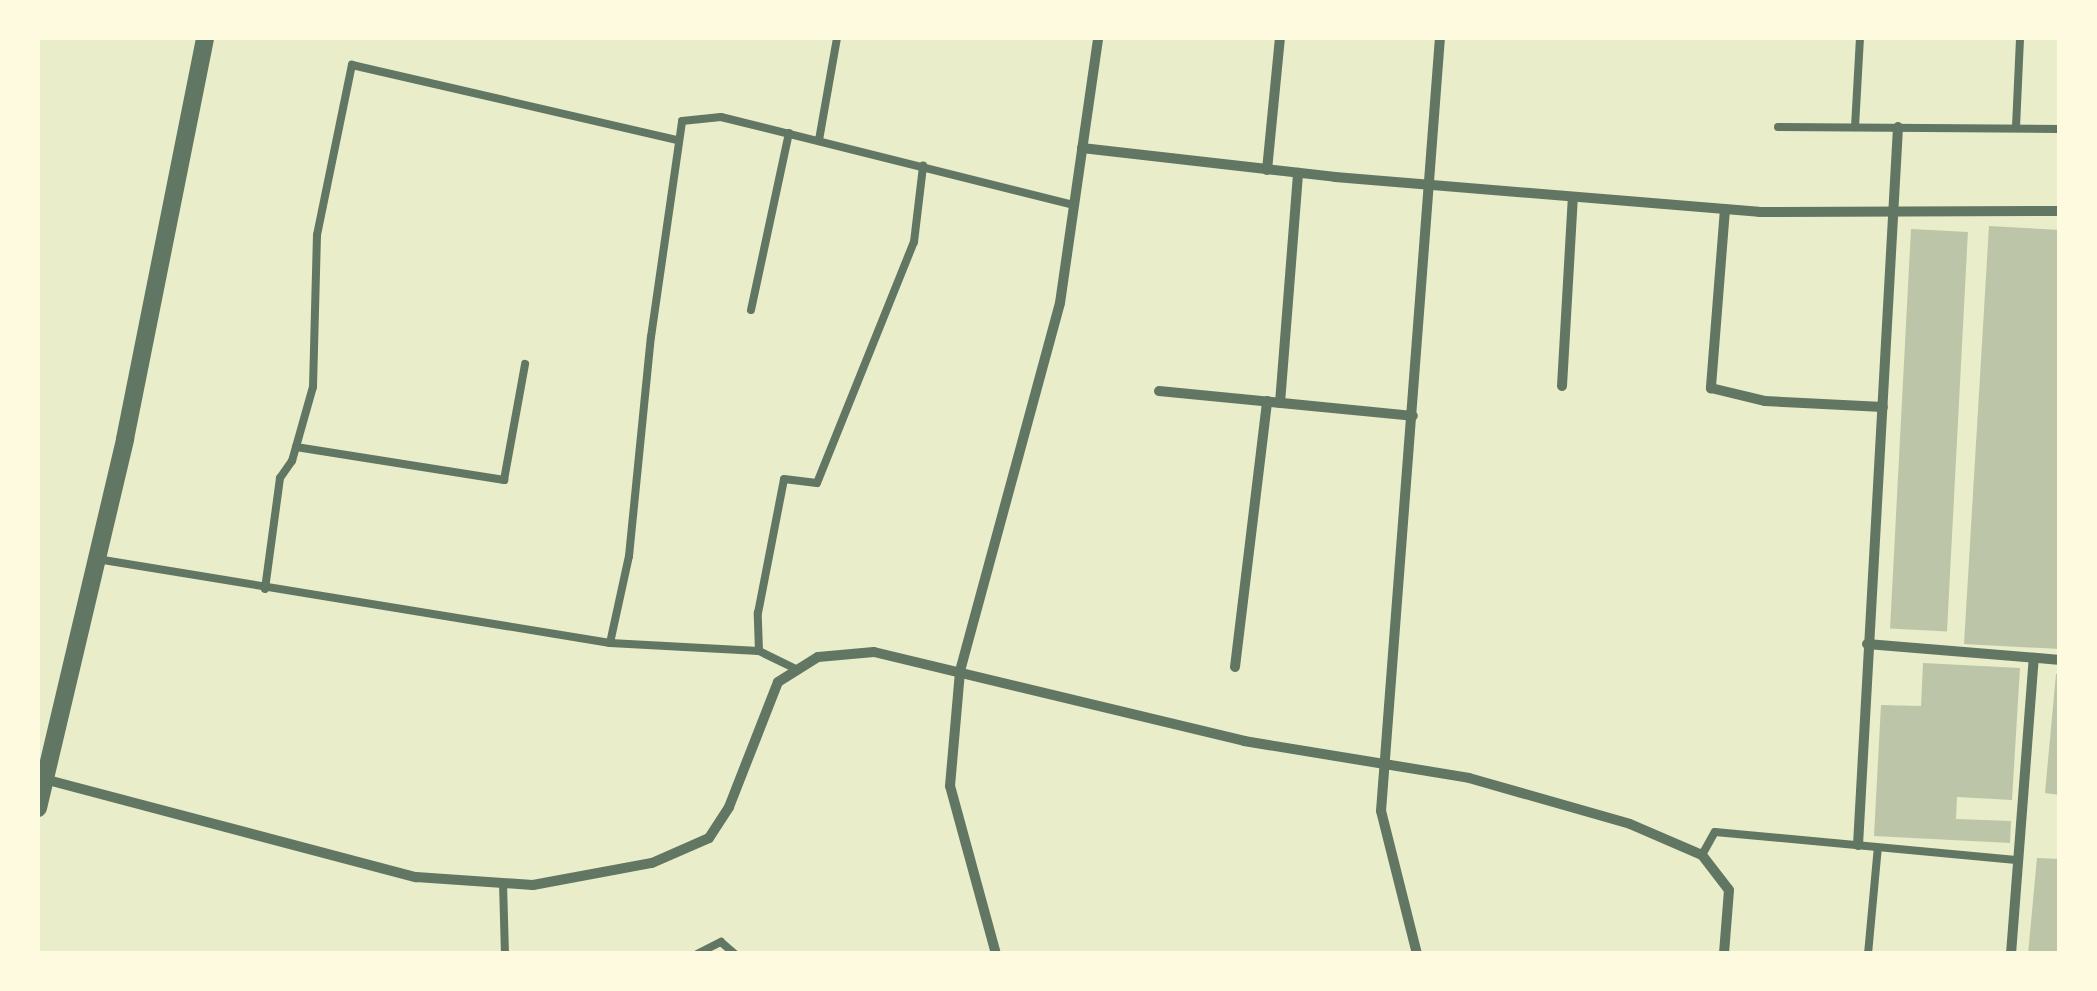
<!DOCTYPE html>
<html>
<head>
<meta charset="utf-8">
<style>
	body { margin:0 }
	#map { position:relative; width:2097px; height:991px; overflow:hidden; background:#e9edc9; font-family:"Playfair Display",serif }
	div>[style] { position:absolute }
	.building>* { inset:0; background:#bcc5a7; transform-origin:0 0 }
	.service>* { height:8px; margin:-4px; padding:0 4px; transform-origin:4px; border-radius:4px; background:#617663 }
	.minor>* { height:10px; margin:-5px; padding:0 5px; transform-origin:5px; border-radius:5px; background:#617663 }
	.tertiary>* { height:18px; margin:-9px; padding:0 9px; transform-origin:9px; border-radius:9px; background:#617663 }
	span { translate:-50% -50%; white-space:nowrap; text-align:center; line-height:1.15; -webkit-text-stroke:10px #fefae0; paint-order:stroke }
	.frame { position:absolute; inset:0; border:40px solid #fefae0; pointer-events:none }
</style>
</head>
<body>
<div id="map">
	<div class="building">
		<i style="clip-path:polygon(1989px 226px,2060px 230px,2060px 649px,1964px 644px)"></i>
		<i style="left:1911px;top:229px;width:57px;height:400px;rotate:3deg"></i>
		<i style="clip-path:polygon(1923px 663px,2020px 668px,2012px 800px,1957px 797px,1956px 819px,2011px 821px,2010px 843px,1874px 836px,1881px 705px,1921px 706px)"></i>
		<i style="clip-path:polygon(2056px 674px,2060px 674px,2060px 795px,2045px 793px)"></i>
		<i style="clip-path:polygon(2037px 858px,2060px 859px,2060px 954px,2028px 954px)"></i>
	</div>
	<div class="service">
		<i style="left:1778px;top:127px;width:282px;rotate:0.4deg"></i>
		<i style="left:1855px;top:127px;width:89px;rotate:-86.8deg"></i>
		<i style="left:2016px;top:127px;width:89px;rotate:-87.4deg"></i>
		<i style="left:819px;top:140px;width:104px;rotate:-80deg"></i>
		<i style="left:751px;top:310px;width:181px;rotate:-77.9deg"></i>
		<i style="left:296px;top:447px;width:211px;rotate:9deg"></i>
		<i style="left:504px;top:480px;width:118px;rotate:-79.7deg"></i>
		<i style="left:97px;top:559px;width:520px;rotate:9.3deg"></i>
		<i style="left:610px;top:643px;width:149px;rotate:3.1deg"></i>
		<i style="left:265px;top:589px;width:112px;rotate:-82.3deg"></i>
		<i style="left:280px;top:478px;width:21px;rotate:-55deg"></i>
		<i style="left:292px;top:461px;width:77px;rotate:-74.2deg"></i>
		<i style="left:313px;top:387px;width:152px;rotate:-88.5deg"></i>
		<i style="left:317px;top:235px;width:174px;rotate:-78.4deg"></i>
		<i style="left:352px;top:65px;width:335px;rotate:13deg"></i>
		<i style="left:610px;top:643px;width:89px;rotate:-77.7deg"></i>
		<i style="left:629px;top:556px;width:220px;rotate:-84.3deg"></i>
		<i style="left:651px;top:337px;width:218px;rotate:-81.8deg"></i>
		<i style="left:682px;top:121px;width:39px;rotate:-6deg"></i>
		<i style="left:721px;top:117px;width:364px;rotate:14deg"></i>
		<i style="left:798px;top:670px;width:43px;rotate:-154deg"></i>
		<i style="left:759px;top:651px;width:38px;rotate:-92deg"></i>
		<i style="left:758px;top:613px;width:136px;rotate:-79deg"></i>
		<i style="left:784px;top:479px;width:33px;rotate:7deg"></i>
		<i style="left:817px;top:483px;width:260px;rotate:-68.1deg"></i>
		<i style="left:914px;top:242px;width:77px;rotate:-83.2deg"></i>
		<i style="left:1702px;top:855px;width:26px;rotate:-61deg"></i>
		<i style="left:1715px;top:832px;width:305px;rotate:5.3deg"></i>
		<i style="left:503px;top:883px;width:71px;rotate:88.4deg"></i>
		<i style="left:697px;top:954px;width:27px;rotate:-27deg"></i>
		<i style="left:721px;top:942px;width:18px;rotate:41deg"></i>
		<i style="left:1868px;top:954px;width:107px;rotate:-84.7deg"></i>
	</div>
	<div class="minor">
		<i style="left:1082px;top:148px;width:255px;rotate:6.5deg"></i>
		<i style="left:1335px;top:177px;width:425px;rotate:4.7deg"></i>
		<i style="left:1759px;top:212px;width:301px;rotate:-0.2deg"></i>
		<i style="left:1267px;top:170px;width:133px;rotate:-84.4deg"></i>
		<i style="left:1725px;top:209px;width:180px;rotate:94.5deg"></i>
		<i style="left:1711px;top:388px;width:56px;rotate:13.5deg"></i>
		<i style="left:1765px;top:401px;width:118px;rotate:2.9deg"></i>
		<i style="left:1562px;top:386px;width:189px;rotate:-86.7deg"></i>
		<i style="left:1159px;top:391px;width:255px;rotate:5.6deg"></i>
		<i style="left:1280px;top:403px;width:231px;rotate:-85.5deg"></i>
		<i style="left:1867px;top:644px;width:194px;rotate:4.7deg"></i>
		<i style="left:1235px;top:667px;width:268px;rotate:-83.1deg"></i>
		<i style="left:44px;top:779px;width:385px;rotate:14.8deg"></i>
		<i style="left:416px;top:877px;width:117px;rotate:3.9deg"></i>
		<i style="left:533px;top:885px;width:121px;rotate:-10.5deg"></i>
		<i style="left:652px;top:863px;width:62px;rotate:-23.7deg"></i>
		<i style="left:709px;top:838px;width:37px;rotate:-57deg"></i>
		<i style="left:729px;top:807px;width:134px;rotate:-68.6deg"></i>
		<i style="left:778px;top:682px;width:47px;rotate:-32deg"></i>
		<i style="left:818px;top:657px;width:56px;rotate:-5.1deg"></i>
		<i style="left:874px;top:652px;width:381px;rotate:13.5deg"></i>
		<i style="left:1244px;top:741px;width:228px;rotate:9.3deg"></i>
		<i style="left:1469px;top:778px;width:167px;rotate:15.9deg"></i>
		<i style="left:1630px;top:824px;width:78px;rotate:23.3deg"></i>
		<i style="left:1702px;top:855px;width:44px;rotate:52.4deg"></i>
		<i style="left:1729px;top:890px;width:64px;rotate:94.5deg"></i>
		<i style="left:1858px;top:845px;width:719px;rotate:-86.81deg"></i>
		<i style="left:996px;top:954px;width:174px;rotate:-105.3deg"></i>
		<i style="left:950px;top:786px;width:115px;rotate:-85deg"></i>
		<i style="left:960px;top:671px;width:381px;rotate:-74.8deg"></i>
		<i style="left:1060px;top:303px;width:268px;rotate:-81.8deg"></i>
		<i style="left:1417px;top:954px;width:147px;rotate:-104.1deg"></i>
		<i style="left:1381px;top:811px;width:775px;rotate:-85.64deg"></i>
		<i style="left:2011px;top:954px;width:297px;rotate:-85.6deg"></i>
	</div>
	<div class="tertiary">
		<i style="left:38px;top:808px;width:379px;rotate:-76.7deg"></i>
		<i style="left:125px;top:439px;width:409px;rotate:-78.7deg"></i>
	</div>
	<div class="frame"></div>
</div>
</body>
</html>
